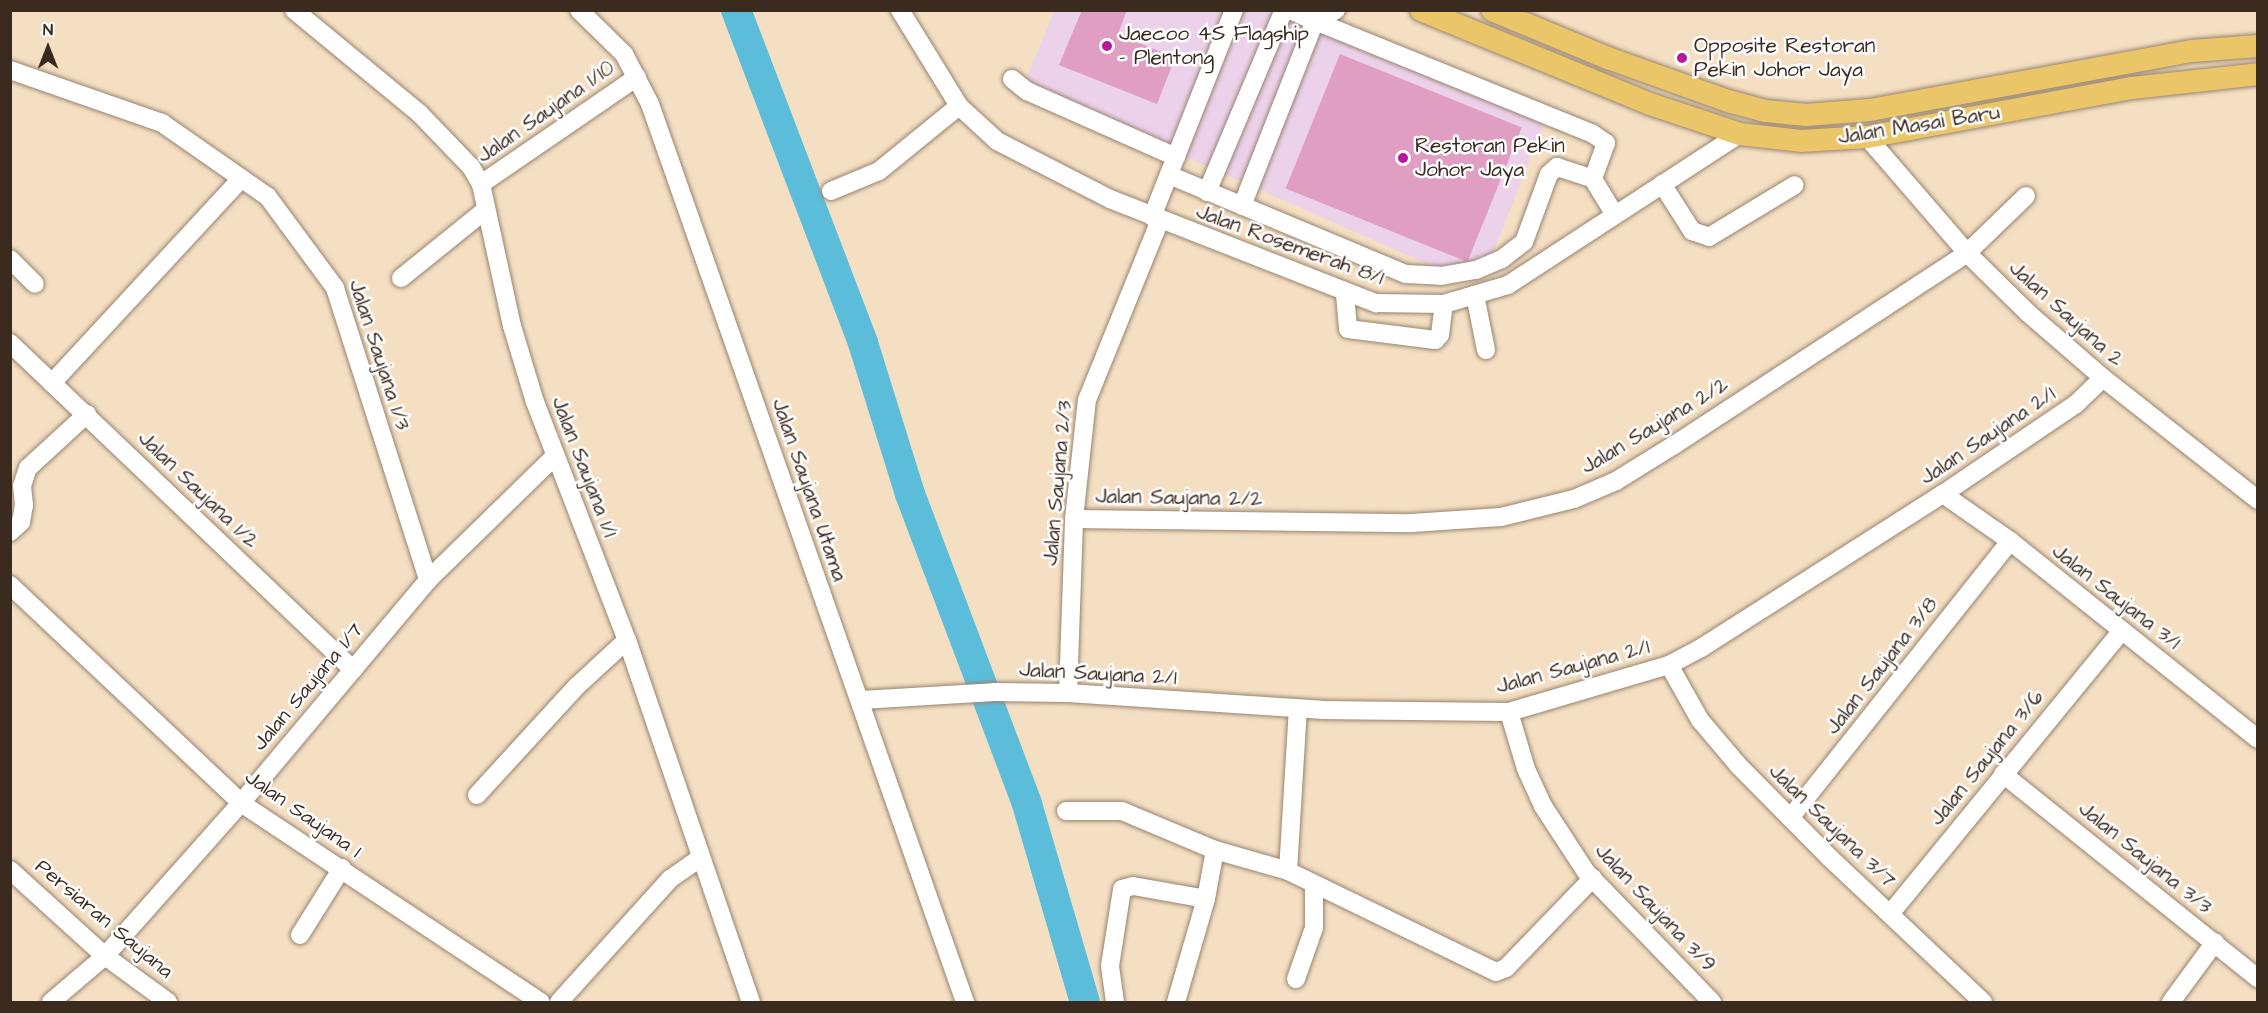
<!DOCTYPE html>
<html>
<head>
<meta charset="utf-8">
<style>
	body { margin:0 }
	#map { position:relative; width:2268px; height:1013px; overflow:hidden; background:#f4dfc3; font-family:"Architects Daughter",sans-serif }
	div>[style] { position:absolute }
	.built>* { inset:0; background:#ecd1ea }
	.river>* { height:30px; margin:-15px; padding:0 15px; transform-origin:15px; border-radius:15px; background:#5cbdda }
	.building>* { inset:0; background:#e09ec3; transform-origin:0 0 }
	.roads { filter:drop-shadow(0 0 2px #988470) drop-shadow(0 0 2px #988470) }
	.minor>* { height:18px; margin:-9px; padding:0 9px; transform-origin:9px; border-radius:9px; background:#fff }
	.major>* { height:22px; margin:-11px; padding:0 11px; transform-origin:11px; border-radius:11px; background:#eac669 }
	.dots>* { width:16px; height:16px; translate:-50% -50%; box-sizing:border-box; border:3px solid #fff; border-radius:50% }
	span { translate:-50% -50%; white-space:nowrap; text-align:center; line-height:1.15; -webkit-text-stroke:5px #fff; paint-order:stroke }
	.poi-label { font-size:21px; color:#3b2a1e }
	.left { translate:0 -50%; text-align:left }
	.street-label { font-size:21px; color:#3b2a1e }
	.frame { position:absolute; inset:0; border:12px solid #3b2a1e; pointer-events:none }
	.north { position:absolute; left:18px; top:18px; width:60px; height:60px; -webkit-text-stroke:4px #fff; paint-order:stroke; rotate:0deg; font-size:16px; font-weight:700; line-height:24px; text-align:center; color:#3b2a1e }
	.north::after { content:''; display:block; margin:auto; width:21px; height:27px; background:#3b2a1e; clip-path:polygon(50% 0,100% 100%,50% 72%,0 100%) }
</style>
</head>
<body>
<div id="map">
	<div class="built">
		<i style="clip-path:polygon(1054px 11px,1270px 11px,1544px 123px,1491px 258px,1443px 271px,1024px 85px)"></i>
	</div>
	<div class="river">
		<i style="left:736px;top:10px;width:356px;rotate:69.1deg"></i>
		<i style="left:863px;top:343px;width:158px;rotate:72.7deg"></i>
		<i style="left:910px;top:494px;width:331px;rotate:69.3deg"></i>
		<i style="left:1027px;top:804px;width:206px;rotate:73.7deg"></i>
	</div>
	<div class="building">
		<i style="clip-path:polygon(1082px 10px,1127px 10px,1118px 34px,1175px 58px,1157px 104px,1059px 65px)"></i>
		<i style="left:1340px;top:54px;width:196px;height:145px;rotate:22deg"></i>
	</div>
	<div class="roads">
		<div class="minor">
			<i style="left:294px;top:10px;width:162px;rotate:39.5deg"></i>
			<i style="left:419px;top:113px;width:75px;rotate:46.1deg"></i>
			<i style="left:471px;top:167px;width:20px;rotate:60deg"></i>
			<i style="left:481px;top:184px;width:145px;rotate:77.7deg"></i>
			<i style="left:512px;top:326px;width:79px;rotate:73.2deg"></i>
			<i style="left:535px;top:402px;width:255px;rotate:68.9deg"></i>
			<i style="left:627px;top:640px;width:383px;rotate:71.1deg"></i>
			<i style="left:579px;top:10px;width:63px;rotate:44.4deg"></i>
			<i style="left:624px;top:54px;width:56px;rotate:62.5deg"></i>
			<i style="left:650px;top:104px;width:952px;rotate:70.67deg"></i>
			<i style="left:900px;top:10px;width:113px;rotate:58.4deg"></i>
			<i style="left:959px;top:106px;width:52px;rotate:42.6deg"></i>
			<i style="left:997px;top:141px;width:127px;rotate:27.2deg"></i>
			<i style="left:1110px;top:199px;width:286px;rotate:21.4deg"></i>
			<i style="left:1376px;top:303px;width:68px;rotate:0.8deg"></i>
			<i style="left:1444px;top:304px;width:67px;rotate:-16.5deg"></i>
			<i style="left:1508px;top:285px;width:277px;rotate:-33.1deg"></i>
			<i style="left:1290px;top:10px;width:27px;rotate:24deg"></i>
			<i style="left:1315px;top:21px;width:24px;rotate:-28deg"></i>
			<i style="left:10px;top:70px;width:161px;rotate:19.2deg"></i>
			<i style="left:162px;top:123px;width:129px;rotate:34.9deg"></i>
			<i style="left:268px;top:197px;width:113px;rotate:53.6deg"></i>
			<i style="left:335px;top:288px;width:306px;rotate:72.3deg"></i>
			<i style="left:1012px;top:79px;width:19px;rotate:39deg"></i>
			<i style="left:1027px;top:91px;width:163px;rotate:23.9deg"></i>
			<i style="left:1867px;top:137px;width:153px;rotate:49.2deg"></i>
			<i style="left:1967px;top:253px;width:86px;rotate:44.5deg"></i>
			<i style="left:2028px;top:313px;width:99px;rotate:40.9deg"></i>
			<i style="left:2103px;top:378px;width:197px;rotate:38.2deg"></i>
			<i style="left:1169px;top:175px;width:257px;rotate:22.7deg"></i>
			<i style="left:1406px;top:274px;width:35px;rotate:3deg"></i>
			<i style="left:1441px;top:276px;width:36px;rotate:-10deg"></i>
			<i style="left:1476px;top:270px;width:28px;rotate:-23deg"></i>
			<i style="left:1502px;top:259px;width:28px;rotate:-38deg"></i>
			<i style="left:1524px;top:242px;width:72px;rotate:-69.8deg"></i>
			<i style="left:1549px;top:174px;width:11px;rotate:-41deg"></i>
			<i style="left:1557px;top:167px;width:38px;rotate:18deg"></i>
			<i style="left:1593px;top:179px;width:42px;rotate:58.6deg"></i>
			<i style="left:481px;top:184px;width:189px;rotate:-34.4deg"></i>
			<i style="left:1662px;top:184px;width:56px;rotate:57.4deg"></i>
			<i style="left:1692px;top:231px;width:18px;rotate:19deg"></i>
			<i style="left:1709px;top:237px;width:100px;rotate:-31.2deg"></i>
			<i style="left:831px;top:191px;width:52px;rotate:-22.6deg"></i>
			<i style="left:879px;top:171px;width:103px;rotate:-39.1deg"></i>
			<i style="left:1207px;top:192px;width:198px;rotate:-67.1deg"></i>
			<i style="left:1242px;top:206px;width:199px;rotate:-68.5deg"></i>
			<i style="left:1315px;top:21px;width:300px;rotate:22.1deg"></i>
			<i style="left:1593px;top:134px;width:16px;rotate:35deg"></i>
			<i style="left:1606px;top:143px;width:38px;rotate:110deg"></i>
			<i style="left:1152px;top:217px;width:223px;rotate:-68.4deg"></i>
			<i style="left:10px;top:259px;width:35px;rotate:45deg"></i>
			<i style="left:401px;top:278px;width:107px;rotate:-38.9deg"></i>
			<i style="left:1345px;top:294px;width:35px;rotate:85deg"></i>
			<i style="left:1348px;top:329px;width:88px;rotate:7.2deg"></i>
			<i style="left:1435px;top:340px;width:7px;rotate:-45deg"></i>
			<i style="left:1440px;top:335px;width:31px;rotate:-83deg"></i>
			<i style="left:1475px;top:295px;width:56px;rotate:78.7deg"></i>
			<i style="left:10px;top:343px;width:474px;rotate:43.6deg"></i>
			<i style="left:52px;top:383px;width:278px;rotate:-47.2deg"></i>
			<i style="left:1943px;top:494px;width:82px;rotate:35deg"></i>
			<i style="left:2010px;top:541px;width:317px;rotate:38.6deg"></i>
			<i style="left:1074px;top:519px;width:338px;rotate:0.7deg"></i>
			<i style="left:1412px;top:523px;width:89px;rotate:-3.9deg"></i>
			<i style="left:1501px;top:517px;width:75px;rotate:-13.9deg"></i>
			<i style="left:1574px;top:499px;width:46px;rotate:-23.2deg"></i>
			<i style="left:1616px;top:481px;width:68px;rotate:-31.8deg"></i>
			<i style="left:1674px;top:445px;width:350px;rotate:-33.2deg"></i>
			<i style="left:1967px;top:253px;width:82px;rotate:-44deg"></i>
			<i style="left:10px;top:532px;width:15px;rotate:-42deg"></i>
			<i style="left:21px;top:522px;width:17px;rotate:-80deg"></i>
			<i style="left:24px;top:505px;width:19px;rotate:-96deg"></i>
			<i style="left:22px;top:486px;width:19px;rotate:-72deg"></i>
			<i style="left:28px;top:468px;width:80px;rotate:-42.5deg"></i>
			<i style="left:10px;top:585px;width:318px;rotate:43.3deg"></i>
			<i style="left:241px;top:803px;width:360px;rotate:33.6deg"></i>
			<i style="left:1669px;top:665px;width:63px;rotate:60.6deg"></i>
			<i style="left:1700px;top:720px;width:59px;rotate:49.8deg"></i>
			<i style="left:1738px;top:765px;width:129px;rotate:45.3deg"></i>
			<i style="left:1829px;top:857px;width:212px;rotate:43.3deg"></i>
			<i style="left:1068px;top:693px;width:174px;rotate:-88deg"></i>
			<i style="left:1074px;top:519px;width:120px;rotate:-83.8deg"></i>
			<i style="left:1087px;top:400px;width:194px;rotate:-67.9deg"></i>
			<i style="left:861px;top:700px;width:133px;rotate:-3.4deg"></i>
			<i style="left:994px;top:692px;width:74px;rotate:0.8deg"></i>
			<i style="left:1068px;top:693px;width:254px;rotate:3.8deg"></i>
			<i style="left:1321px;top:710px;width:188px;rotate:0.6deg"></i>
			<i style="left:1509px;top:712px;width:167px;rotate:-16.4deg"></i>
			<i style="left:1669px;top:665px;width:36px;rotate:-28deg"></i>
			<i style="left:1701px;top:648px;width:287px;rotate:-32.5deg"></i>
			<i style="left:1943px;top:494px;width:161px;rotate:-34.1deg"></i>
			<i style="left:2076px;top:404px;width:37px;rotate:-44deg"></i>
			<i style="left:1509px;top:712px;width:59px;rotate:73.4deg"></i>
			<i style="left:1526px;top:769px;width:41px;rotate:65.3deg"></i>
			<i style="left:1543px;top:806px;width:79px;rotate:56.9deg"></i>
			<i style="left:1586px;top:872px;width:181px;rotate:45.9deg"></i>
			<i style="left:2003px;top:774px;width:327px;rotate:38.7deg"></i>
			<i style="left:477px;top:795px;width:148px;rotate:-47.5deg"></i>
			<i style="left:577px;top:686px;width:68px;rotate:-42.6deg"></i>
			<i style="left:1066px;top:811px;width:56px"></i>
			<i style="left:1122px;top:811px;width:101px;rotate:22.8deg"></i>
			<i style="left:1215px;top:850px;width:76px;rotate:16deg"></i>
			<i style="left:1288px;top:871px;width:231px;rotate:25.9deg"></i>
			<i style="left:1496px;top:972px;width:11px;rotate:-22deg"></i>
			<i style="left:1506px;top:968px;width:125px;rotate:-46deg"></i>
			<i style="left:1790px;top:818px;width:354px;rotate:-51.5deg"></i>
			<i style="left:10px;top:870px;width:128px;rotate:42.2deg"></i>
			<i style="left:105px;top:956px;width:78px;rotate:36.1deg"></i>
			<i style="left:1288px;top:871px;width:162px;rotate:-86.5deg"></i>
			<i style="left:1890px;top:914px;width:365px;rotate:-50.7deg"></i>
			<i style="left:300px;top:935px;width:79px;rotate:-57.9deg"></i>
			<i style="left:1296px;top:979px;width:54px;rotate:-70.6deg"></i>
			<i style="left:1314px;top:928px;width:42px;rotate:-90deg"></i>
			<i style="left:51px;top:1002px;width:71px;rotate:-40.4deg"></i>
			<i style="left:105px;top:956px;width:205px;rotate:-48.4deg"></i>
			<i style="left:241px;top:803px;width:291px;rotate:-50deg"></i>
			<i style="left:428px;top:580px;width:176px;rotate:-44.3deg"></i>
			<i style="left:559px;top:1002px;width:166px;rotate:-47.9deg"></i>
			<i style="left:670px;top:879px;width:37px;rotate:-35deg"></i>
			<i style="left:1115px;top:1002px;width:36px;rotate:-98deg"></i>
			<i style="left:1110px;top:966px;width:78px;rotate:-81.1deg"></i>
			<i style="left:1122px;top:889px;width:11px;rotate:-15deg"></i>
			<i style="left:1133px;top:886px;width:74px;rotate:10.1deg"></i>
			<i style="left:1176px;top:1002px;width:107px;rotate:-73.8deg"></i>
			<i style="left:1206px;top:899px;width:50px;rotate:-79.6deg"></i>
			<i style="left:2171px;top:1002px;width:74px;rotate:-53.7deg"></i>
		</div>
		<div class="major">
			<i style="left:1421px;top:10px;width:248px;rotate:22.3deg"></i>
			<i style="left:1650px;top:104px;width:95px;rotate:18.4deg"></i>
			<i style="left:1740px;top:134px;width:61px;rotate:6.5deg"></i>
			<i style="left:1801px;top:141px;width:66px;rotate:-3.5deg"></i>
			<i style="left:1867px;top:137px;width:269px;rotate:-10.5deg"></i>
			<i style="left:2132px;top:88px;width:127px;rotate:-6.3deg"></i>
			<i style="left:1492px;top:10px;width:126px;rotate:22.5deg"></i>
			<i style="left:1608px;top:58px;width:127px;rotate:19.7deg"></i>
			<i style="left:1728px;top:101px;width:39px;rotate:15deg"></i>
			<i style="left:1766px;top:111px;width:40px;rotate:5.7deg"></i>
			<i style="left:1806px;top:115px;width:64px;rotate:-4.5deg"></i>
			<i style="left:1870px;top:110px;width:327px;rotate:-10.4deg"></i>
			<i style="left:2192px;top:51px;width:66px;rotate:-4.3deg"></i>
		</div>
	</div>
	<div class="dots">
		<i style="left:1107px;top:46px;background:#b5179e"></i>
		<i style="left:1682px;top:58px;background:#b5179e"></i>
		<i style="left:1403px;top:158px;background:#b5179e"></i>
	</div>
	<div class="poi-label">
		<span class="left" style="left:1119px;top:46px">Jaecoo 4S Flagship<br>- Plentong</span>
		<span class="left" style="left:1694px;top:58px">Opposite Restoran<br>Pekin Johor Jaya</span>
		<span class="left" style="left:1415px;top:158px">Restoran Pekin<br>Johor Jaya</span>
	</div>
	<div class="street-label">
		<span style="left:546px;top:112px;rotate:-35deg">Jalan Saujana 1/10</span>
		<span style="left:1919px;top:125px;rotate:-9deg">Jalan Masai Baru</span>
		<span style="left:1290px;top:245px;rotate:20deg">Jalan Rosemerah 8/1</span>
		<span style="left:2066px;top:314px;rotate:42deg">Jalan Saujana 2</span>
		<span style="left:379px;top:355px;rotate:72deg">Jalan Saujana 1/3</span>
		<span style="left:1655px;top:426px;rotate:-31deg">Jalan Saujana 2/2</span>
		<span style="left:1988px;top:436px;rotate:-34deg">Jalan Saujana 2/1</span>
		<span style="left:584px;top:467px;rotate:69deg">Jalan Saujana 1/1</span>
		<span style="left:1058px;top:483px;rotate:-85deg">Jalan Saujana 2/3</span>
		<span style="left:198px;top:490px;rotate:44deg">Jalan Saujana 1/2</span>
		<span style="left:809px;top:490px;rotate:71deg">Jalan Saujana Utama</span>
		<span style="left:1179px;top:498px;rotate:1deg">Jalan Saujana 2/2</span>
		<span style="left:2116px;top:597px;rotate:38deg">Jalan Saujana 3/1</span>
		<span style="left:1882px;top:666px;rotate:-52deg">Jalan Saujana 3/8</span>
		<span style="left:1573px;top:667px;rotate:-15deg">Jalan Saujana 2/1</span>
		<span style="left:1098px;top:674px;rotate:3deg">Jalan Saujana 2/1</span>
		<span style="left:308px;top:687px;rotate:-50deg">Jalan Saujana 1/7</span>
		<span style="left:1987px;top:758px;rotate:-51deg">Jalan Saujana 3/6</span>
		<span style="left:303px;top:814px;rotate:35deg">Jalan Saujana 1</span>
		<span style="left:1832px;top:826px;rotate:44deg">Jalan Saujana 3/7</span>
		<span style="left:2145px;top:858px;rotate:39deg">Jalan Saujana 3/3</span>
		<span style="left:1655px;top:908px;rotate:47deg">Jalan Saujana 3/9</span>
		<span style="left:104px;top:919px;rotate:40deg">Persiaran Saujana</span>
	</div>
	<div class="frame"></div>
	<div class="north">N</div>
</div>
</body>
</html>
